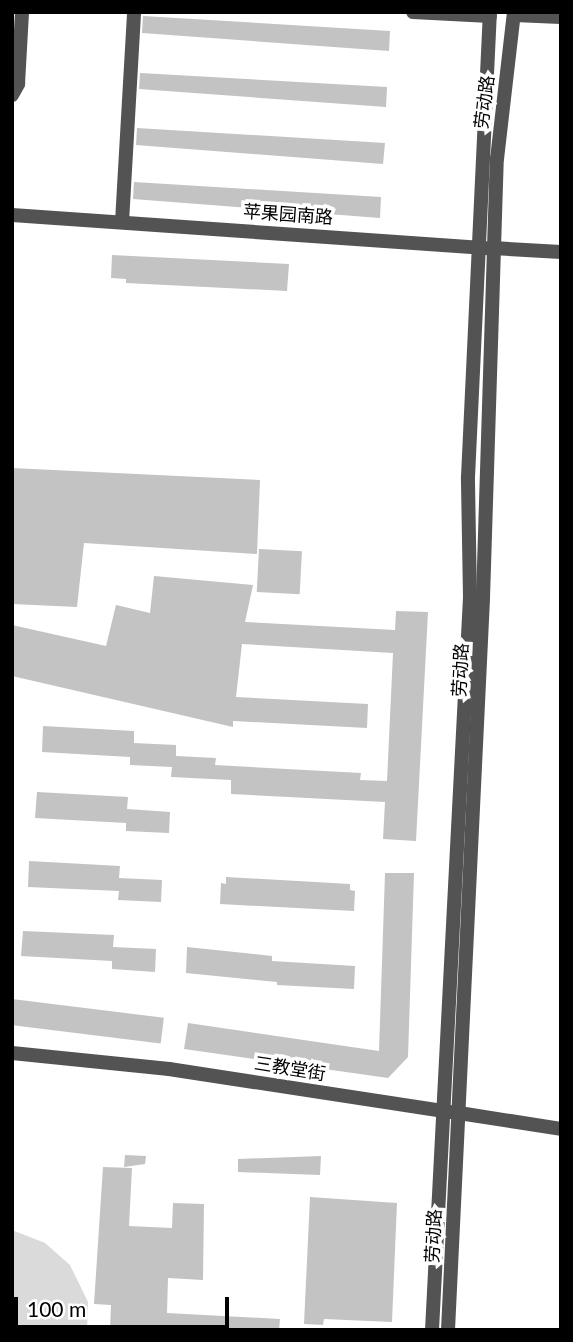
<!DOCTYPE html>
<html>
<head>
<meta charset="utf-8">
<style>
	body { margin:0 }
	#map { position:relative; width:573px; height:1342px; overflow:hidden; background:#fff; font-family:Lato,"Noto Sans SC",sans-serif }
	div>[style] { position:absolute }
	.green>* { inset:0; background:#dadada }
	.building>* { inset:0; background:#c3c3c3; transform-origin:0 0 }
	.minor>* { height:14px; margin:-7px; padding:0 7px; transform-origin:7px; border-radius:7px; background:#535353 }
	.tertiary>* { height:14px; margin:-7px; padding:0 7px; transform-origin:7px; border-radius:7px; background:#535353 }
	span { translate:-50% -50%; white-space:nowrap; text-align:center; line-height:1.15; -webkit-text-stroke:7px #fff; paint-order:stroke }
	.street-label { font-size:18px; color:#000 }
	.frame { position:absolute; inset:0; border:14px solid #000; pointer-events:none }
	.scale { position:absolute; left:14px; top:1297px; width:215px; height:32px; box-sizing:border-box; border:4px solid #000; border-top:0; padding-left:9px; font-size:21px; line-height:24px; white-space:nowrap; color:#000; -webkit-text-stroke:5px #fff; paint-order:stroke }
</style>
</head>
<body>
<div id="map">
	<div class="green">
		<i style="clip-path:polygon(12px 1230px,45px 1243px,70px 1265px,88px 1302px,87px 1330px,12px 1330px)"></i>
	</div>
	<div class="building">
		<i style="clip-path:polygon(143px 16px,390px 31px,389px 51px,142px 33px)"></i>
		<i style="clip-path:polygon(140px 73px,387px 87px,386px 107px,139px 89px)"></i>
		<i style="clip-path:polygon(137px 128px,385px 143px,383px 164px,136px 145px)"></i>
		<i style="clip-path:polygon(134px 182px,381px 197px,380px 218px,133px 199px)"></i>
		<i style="clip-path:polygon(112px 255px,289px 264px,287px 291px,126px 283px,126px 279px,111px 278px)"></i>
		<i style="clip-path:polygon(12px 468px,260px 480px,257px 554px,84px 543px,77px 607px,12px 604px)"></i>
		<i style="left:259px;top:549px;width:43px;height:43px;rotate:3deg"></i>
		<i style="clip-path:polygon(154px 576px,253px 585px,245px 622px,395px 630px,396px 611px,428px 612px,416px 841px,383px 839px,385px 802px,231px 794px,231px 780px,171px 777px,172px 767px,130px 765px,130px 757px,42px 752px,43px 726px,134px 731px,134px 743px,176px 745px,176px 756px,216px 758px,215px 765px,361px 773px,360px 780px,387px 781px,393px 653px,242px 644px,236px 697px,368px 704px,367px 728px,233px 721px,233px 727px,12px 676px,12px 625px,106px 646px,116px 605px,150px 613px)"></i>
		<i style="clip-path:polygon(37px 792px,128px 797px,127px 809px,170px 812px,169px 833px,126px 831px,126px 823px,35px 818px)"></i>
		<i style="clip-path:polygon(29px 861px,120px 866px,119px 878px,162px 880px,161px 902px,118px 900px,119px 891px,28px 887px)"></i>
		<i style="clip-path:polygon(385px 873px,414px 873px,408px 1057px,388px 1078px,184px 1049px,188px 1023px,379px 1051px)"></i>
		<i style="clip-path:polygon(226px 877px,350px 884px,350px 890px,355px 891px,354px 911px,220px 904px,221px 883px,226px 884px)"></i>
		<i style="clip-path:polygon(23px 931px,114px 935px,113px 947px,156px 949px,155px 972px,112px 969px,112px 961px,21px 956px)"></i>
		<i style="clip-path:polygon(187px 947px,272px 956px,272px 961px,355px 966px,354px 989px,277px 985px,277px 982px,186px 973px)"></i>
		<i style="left:12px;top:999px;width:153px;height:26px;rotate:7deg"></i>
		<i style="clip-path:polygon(125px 1155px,146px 1156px,145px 1164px,124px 1167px)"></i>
		<i style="clip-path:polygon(321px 1156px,320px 1175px,238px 1172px,238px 1159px)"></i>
		<i style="clip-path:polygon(103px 1167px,132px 1168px,129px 1226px,172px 1228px,173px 1203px,204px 1204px,203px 1280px,168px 1278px,167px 1313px,280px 1319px,279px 1330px,110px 1330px,111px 1305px,94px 1304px)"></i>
		<i style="clip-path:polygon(310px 1197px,397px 1203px,392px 1322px,324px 1319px,323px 1325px,304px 1324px)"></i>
	</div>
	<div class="minor">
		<i style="left:413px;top:12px;width:77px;rotate:3deg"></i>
		<i style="left:514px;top:15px;width:47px;rotate:2.4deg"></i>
		<i style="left:12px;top:95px;width:13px;rotate:-61deg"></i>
		<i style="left:18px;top:84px;width:72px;rotate:-86.8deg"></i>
		<i style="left:122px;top:222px;width:210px;rotate:-86.7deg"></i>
		<i style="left:493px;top:248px;width:68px;rotate:3.4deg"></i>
		<i style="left:459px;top:1113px;width:103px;rotate:8.9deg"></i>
	</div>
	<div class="tertiary">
		<i style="left:12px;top:215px;width:475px;rotate:4deg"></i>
		<i style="left:12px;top:1053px;width:158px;rotate:5.8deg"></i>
		<i style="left:169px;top:1069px;width:285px;rotate:8.7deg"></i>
		<i style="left:432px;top:1330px;width:734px;rotate:-87.03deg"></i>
		<i style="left:470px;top:597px;width:120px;rotate:-91deg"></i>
		<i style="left:468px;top:477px;width:466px;rotate:-87.3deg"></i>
		<i style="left:448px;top:1330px;width:733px;rotate:-87.26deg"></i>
		<i style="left:483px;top:598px;width:439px;rotate:-88.2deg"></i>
		<i style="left:497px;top:159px;width:148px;rotate:-83.4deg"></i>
	</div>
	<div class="street-label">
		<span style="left:484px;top:102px;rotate:-83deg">劳动路</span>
		<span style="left:288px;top:214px;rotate:4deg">苹果园南路</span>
		<span style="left:460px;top:670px;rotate:-87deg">劳动路</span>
		<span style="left:290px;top:1068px;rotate:9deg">三教堂街</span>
		<span style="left:433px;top:1236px;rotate:-87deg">劳动路</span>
	</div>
	<div class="frame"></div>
	<div class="scale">100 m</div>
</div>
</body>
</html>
